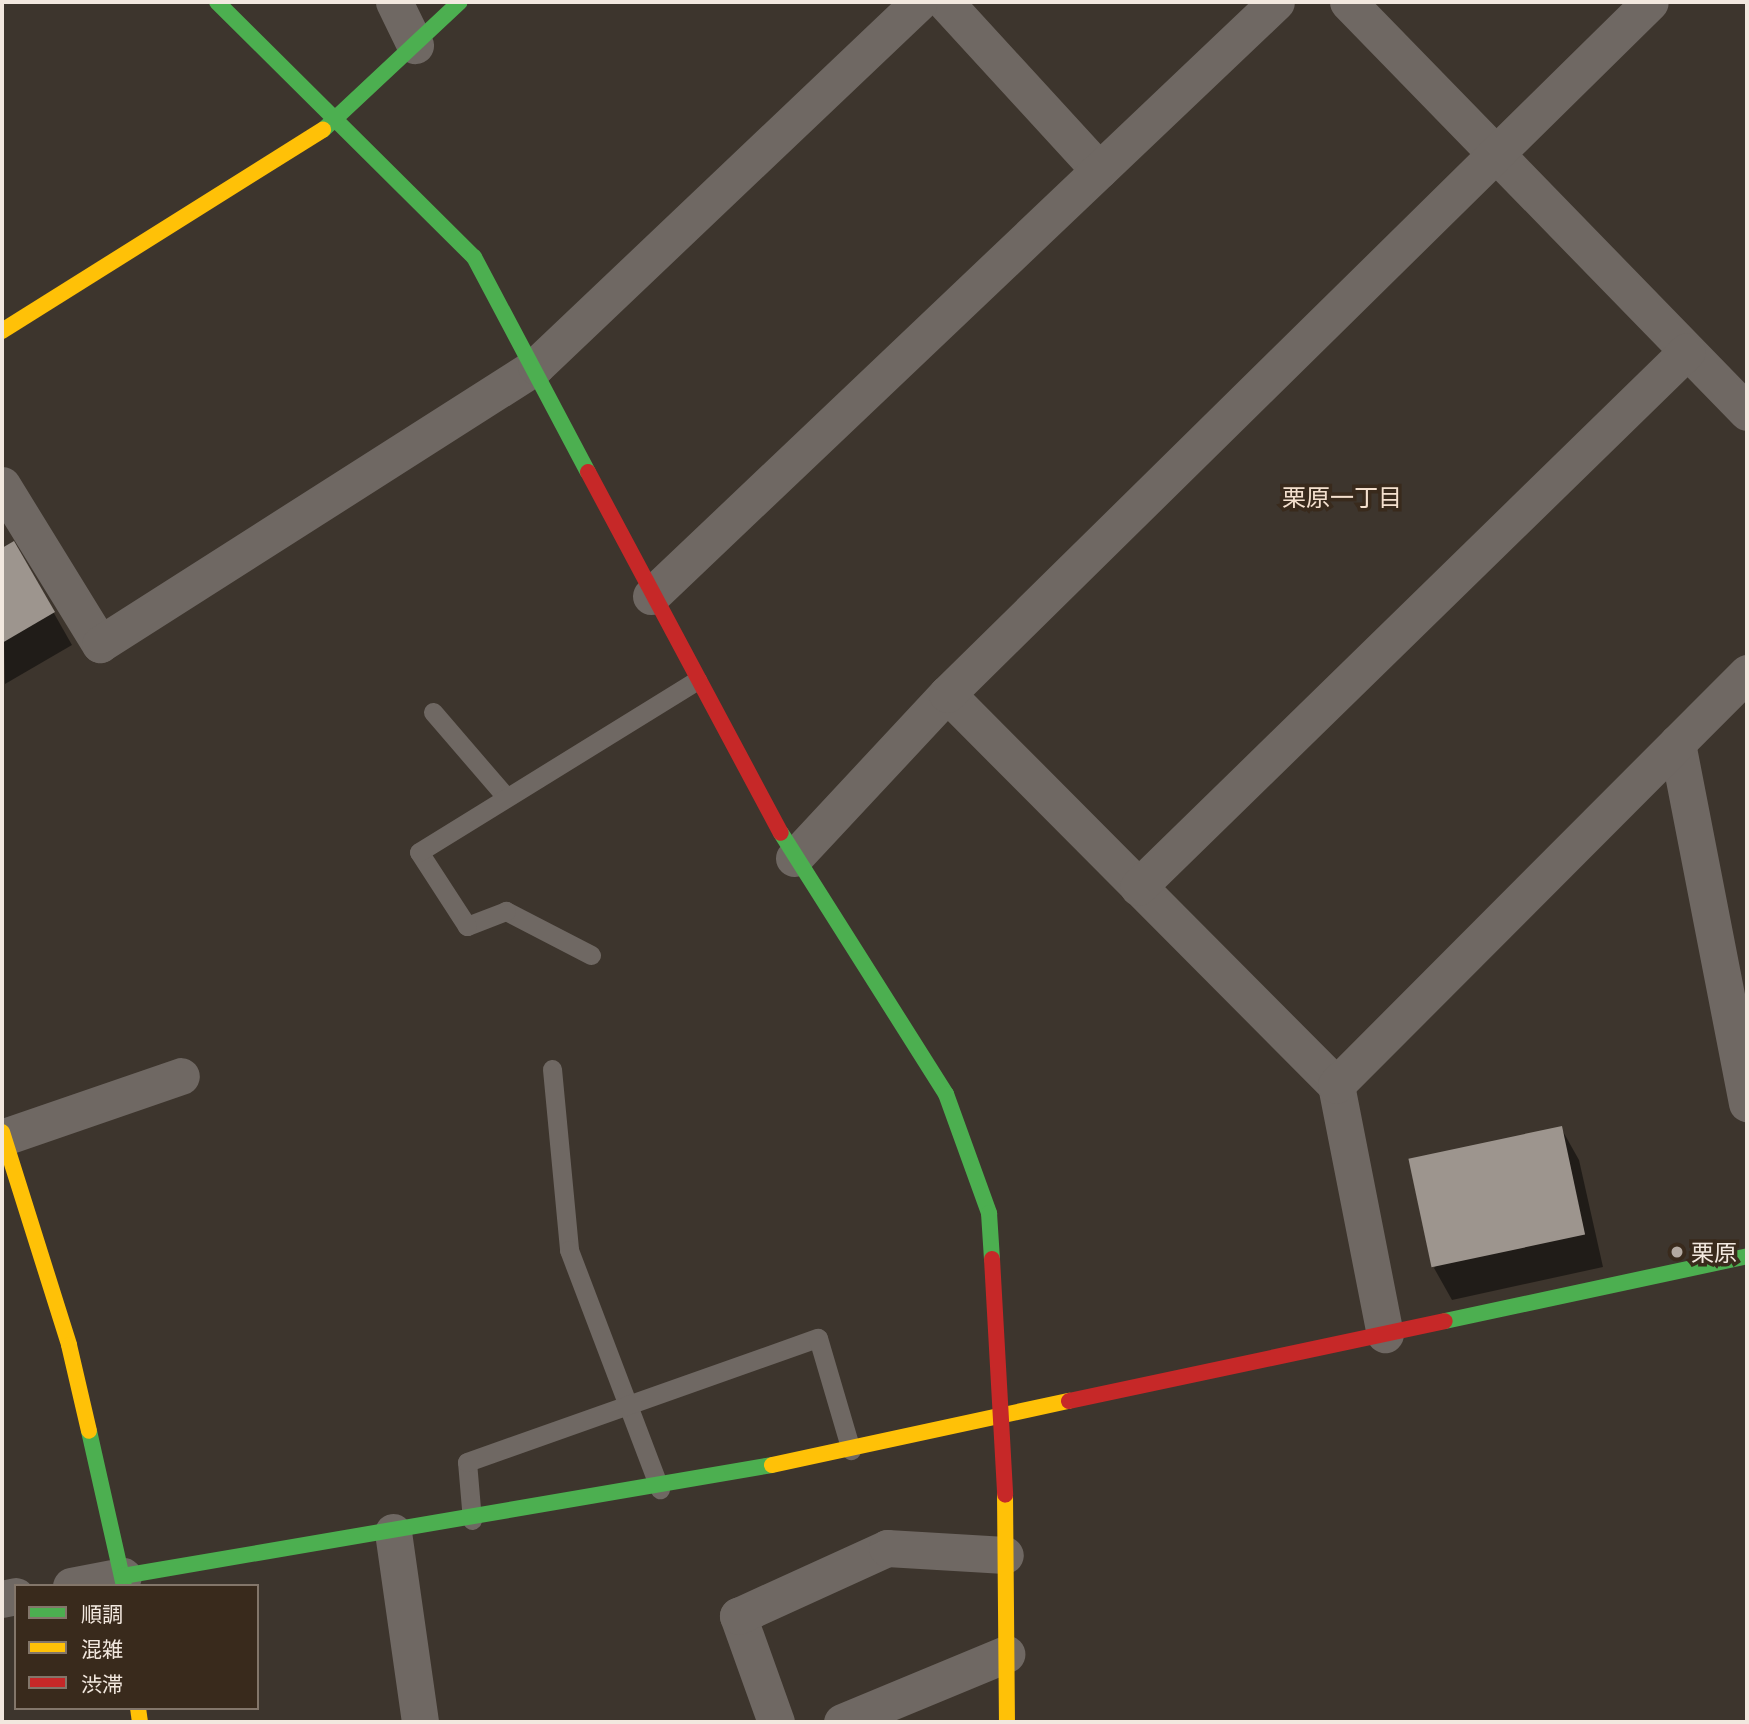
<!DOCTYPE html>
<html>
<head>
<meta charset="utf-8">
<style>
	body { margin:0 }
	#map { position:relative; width:1749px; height:1724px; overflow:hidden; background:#3d352d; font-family:"Playfair Display","Noto Sans JP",serif }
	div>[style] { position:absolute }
	.shadow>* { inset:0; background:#0007 }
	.building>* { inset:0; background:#9d958e; transform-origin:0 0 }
	.lane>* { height:19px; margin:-9.5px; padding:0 9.5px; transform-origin:9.5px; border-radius:9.5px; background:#6f6863 }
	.street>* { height:37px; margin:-18.5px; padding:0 18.5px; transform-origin:18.5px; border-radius:18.5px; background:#6f6863 }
	.fast>* { height:16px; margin:-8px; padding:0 8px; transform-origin:8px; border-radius:8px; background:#4caf50 }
	.slow>* { height:16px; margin:-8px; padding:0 8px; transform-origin:8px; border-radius:8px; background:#ffc107 }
	.jam>* { height:16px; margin:-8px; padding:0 8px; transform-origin:8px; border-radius:8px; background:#c62828 }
	.dots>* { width:19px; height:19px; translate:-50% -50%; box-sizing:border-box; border:4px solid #392a1c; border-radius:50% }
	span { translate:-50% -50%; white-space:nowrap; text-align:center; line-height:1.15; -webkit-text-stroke:7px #392a1c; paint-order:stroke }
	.poi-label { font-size:23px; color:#f2e8df }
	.left { translate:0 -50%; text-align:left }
	.neighbourhood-label { font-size:24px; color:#f4e0ce }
	.frame { position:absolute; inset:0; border:4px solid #f2e8df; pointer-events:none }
	.legend { position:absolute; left:14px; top:1584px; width:245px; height:126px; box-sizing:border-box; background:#392a1c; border:2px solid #83766a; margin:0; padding:9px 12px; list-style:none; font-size:21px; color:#f2e8df }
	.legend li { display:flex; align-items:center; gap:14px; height:35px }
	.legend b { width:35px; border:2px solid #83766a }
</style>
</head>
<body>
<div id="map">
	<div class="shadow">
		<i style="clip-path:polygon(14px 543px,72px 645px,5px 684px,2px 550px)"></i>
		<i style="clip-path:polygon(1561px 1128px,1579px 1160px,1603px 1267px,1452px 1300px,1434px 1268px)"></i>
	</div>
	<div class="building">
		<i style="clip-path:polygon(14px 541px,55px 612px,2px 643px,2px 548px)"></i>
		<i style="left:1562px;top:1126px;width:111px;height:157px;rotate:78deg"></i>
	</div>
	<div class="lane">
		<i style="left:433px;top:712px;width:112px;rotate:49.3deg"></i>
		<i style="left:591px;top:955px;width:96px;rotate:-152.6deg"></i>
		<i style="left:506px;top:911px;width:42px;rotate:159deg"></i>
		<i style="left:467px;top:926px;width:88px;rotate:-123deg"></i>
		<i style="left:419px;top:852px;width:327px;rotate:-31.7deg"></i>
		<i style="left:552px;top:1069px;width:182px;rotate:84.6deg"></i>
		<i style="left:569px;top:1250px;width:256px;rotate:69.2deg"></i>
		<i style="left:472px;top:1520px;width:58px;rotate:-94.9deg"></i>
		<i style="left:467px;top:1462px;width:372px;rotate:-19.5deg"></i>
		<i style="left:818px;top:1338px;width:117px;rotate:73.6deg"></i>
	</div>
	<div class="street">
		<i style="left:394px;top:2px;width:48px;rotate:64deg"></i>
		<i style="left:945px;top:2px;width:228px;rotate:47.5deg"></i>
		<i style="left:1348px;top:2px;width:572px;rotate:45.78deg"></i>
		<i style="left:2px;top:485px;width:187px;rotate:58.4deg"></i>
		<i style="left:100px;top:644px;width:517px;rotate:-32.52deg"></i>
		<i style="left:536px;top:366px;width:528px;rotate:-43.54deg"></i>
		<i style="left:651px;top:596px;width:862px;rotate:-43.54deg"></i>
		<i style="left:947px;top:694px;width:552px;rotate:45.15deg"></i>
		<i style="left:1336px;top:1085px;width:254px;rotate:78.9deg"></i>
		<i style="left:1677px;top:743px;width:367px;rotate:79deg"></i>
		<i style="left:794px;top:858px;width:224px;rotate:-47deg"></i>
		<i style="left:947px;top:694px;width:986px;rotate:-44.55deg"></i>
		<i style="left:1138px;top:887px;width:767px;rotate:-44.31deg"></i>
		<i style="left:1336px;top:1085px;width:582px;rotate:-45.07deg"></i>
		<i style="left:4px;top:1137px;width:187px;rotate:-19deg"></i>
		<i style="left:393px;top:1532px;width:192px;rotate:81.9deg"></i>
		<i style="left:71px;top:1586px;width:53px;rotate:-10.9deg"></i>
		<i style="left:2px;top:1599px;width:14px;rotate:-12deg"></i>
		<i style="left:776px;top:1722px;width:113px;rotate:-109.7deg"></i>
		<i style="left:738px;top:1616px;width:164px;rotate:-24.5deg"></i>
		<i style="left:887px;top:1548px;width:118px;rotate:3.4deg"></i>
		<i style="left:842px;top:1722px;width:178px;rotate:-22.5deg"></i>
	</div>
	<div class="fast">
		<i style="left:217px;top:2px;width:362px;rotate:44.8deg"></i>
		<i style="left:474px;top:257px;width:243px;rotate:62.1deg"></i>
		<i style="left:323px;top:130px;width:187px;rotate:-43.1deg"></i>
		<i style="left:781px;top:833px;width:309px;rotate:57.7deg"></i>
		<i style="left:946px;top:1094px;width:127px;rotate:70.1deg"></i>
		<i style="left:989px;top:1213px;width:46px;rotate:86.3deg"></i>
		<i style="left:1445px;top:1321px;width:309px;rotate:-12.1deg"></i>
		<i style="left:89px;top:1431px;width:159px;rotate:77.3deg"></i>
		<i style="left:123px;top:1576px;width:658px;rotate:-9.71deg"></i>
	</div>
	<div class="slow">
		<i style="left:2px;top:331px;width:379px;rotate:-32.1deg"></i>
		<i style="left:2px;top:1132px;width:223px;rotate:72.5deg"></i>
		<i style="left:69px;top:1345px;width:88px;rotate:76.9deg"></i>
		<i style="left:772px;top:1465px;width:304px;rotate:-12.2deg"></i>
		<i style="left:1005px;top:1495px;width:227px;rotate:89.5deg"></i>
		<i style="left:138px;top:1708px;width:14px;rotate:82deg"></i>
	</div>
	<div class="jam">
		<i style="left:588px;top:472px;width:409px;rotate:61.9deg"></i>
		<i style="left:992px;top:1259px;width:236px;rotate:86.8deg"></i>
		<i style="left:1069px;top:1401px;width:384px;rotate:-12deg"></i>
	</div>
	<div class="dots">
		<i style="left:1677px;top:1252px;background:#b3a9a1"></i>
	</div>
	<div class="poi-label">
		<span class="left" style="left:1691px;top:1252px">栗原</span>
	</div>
	<div class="neighbourhood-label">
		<span style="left:1342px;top:497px">栗原一丁目</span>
	</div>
	<div class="frame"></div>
	<ul class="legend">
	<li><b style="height:9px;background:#4caf50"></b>順調</li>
	<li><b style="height:9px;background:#ffc107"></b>混雑</li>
	<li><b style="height:9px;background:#c62828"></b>渋滞</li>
	</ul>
</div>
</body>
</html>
